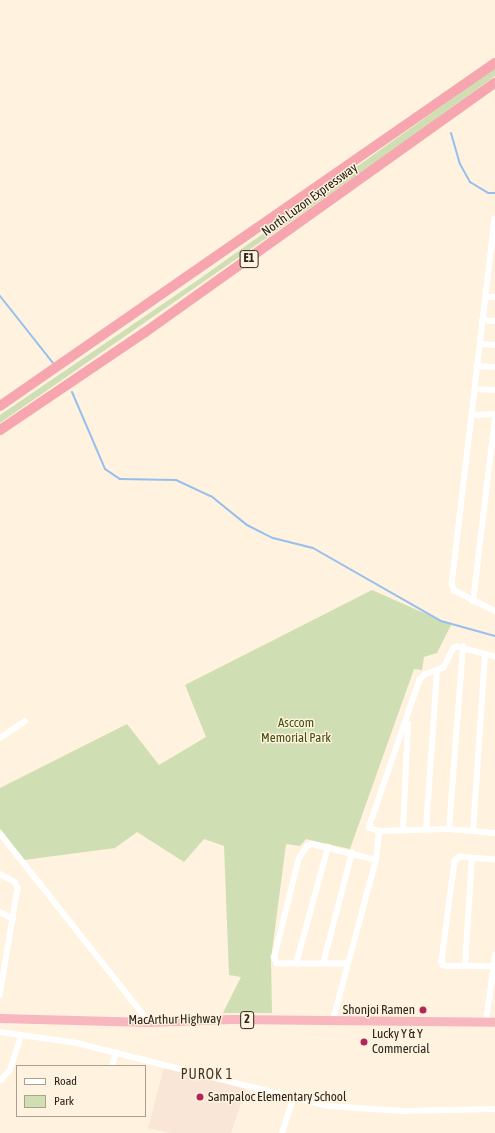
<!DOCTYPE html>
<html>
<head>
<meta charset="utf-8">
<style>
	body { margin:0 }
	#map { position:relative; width:495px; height:1133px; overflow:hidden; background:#fff2de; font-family:"Asap Condensed",sans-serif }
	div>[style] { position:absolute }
	.education>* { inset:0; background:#fae6d7 }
	.green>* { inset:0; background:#d0deb4 }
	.stream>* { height:2px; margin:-1px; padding:0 1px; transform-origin:1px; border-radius:1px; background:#96bff0 }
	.minor>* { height:5.5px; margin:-2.75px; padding:0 2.75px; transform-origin:2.75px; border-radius:2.75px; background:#fff }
	.trunk>* { height:9px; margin:-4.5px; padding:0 4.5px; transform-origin:4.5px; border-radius:4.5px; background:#f8b7bf }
	.motorway>* { height:10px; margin:-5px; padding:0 5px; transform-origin:5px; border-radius:5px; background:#f7a5af }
	.dots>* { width:11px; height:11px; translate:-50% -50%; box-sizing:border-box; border:2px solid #fff2de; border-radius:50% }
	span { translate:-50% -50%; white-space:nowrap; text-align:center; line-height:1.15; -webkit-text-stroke:3px #fff2de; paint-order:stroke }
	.shield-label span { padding:1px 3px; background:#fff2de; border:1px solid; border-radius:3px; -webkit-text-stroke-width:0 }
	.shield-label { font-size:12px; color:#2a261e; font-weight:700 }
	.street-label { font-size:13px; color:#2a261e }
	.park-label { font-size:13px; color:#3f500f }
	.poi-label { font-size:13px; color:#2a261e }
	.right { translate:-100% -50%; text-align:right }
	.left { translate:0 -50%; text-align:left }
	.neighbourhood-label { font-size:14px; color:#3e3424; letter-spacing:1px }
	.legend { position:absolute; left:16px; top:1065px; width:130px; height:52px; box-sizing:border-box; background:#fff2de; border:1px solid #aaa091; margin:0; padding:5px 7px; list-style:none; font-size:12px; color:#2a261e }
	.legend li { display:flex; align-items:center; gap:8px; height:20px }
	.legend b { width:20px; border:1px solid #aaa091 }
</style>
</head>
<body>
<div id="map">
	<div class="education">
		<i style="clip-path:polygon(164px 1067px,247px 1086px,231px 1133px,170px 1133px,148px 1128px)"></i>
	</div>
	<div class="green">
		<i style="clip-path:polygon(495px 68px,495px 76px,392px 151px,0 423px,0 415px,195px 282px)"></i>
		<i style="clip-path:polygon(372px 590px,451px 625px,437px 653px,424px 657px,422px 670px,414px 669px,350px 849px,306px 839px,300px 846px,286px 844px,271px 959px,272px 1013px,223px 1013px,241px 977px,229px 975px,224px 846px,204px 839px,184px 862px,137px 832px,115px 848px,24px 860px,0 829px,0 788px,127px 724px,159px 765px,206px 737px,185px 685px)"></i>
	</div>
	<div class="stream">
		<i style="left:451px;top:133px;width:32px;rotate:74deg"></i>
		<i style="left:460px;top:164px;width:21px;rotate:61deg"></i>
		<i style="left:470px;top:182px;width:21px;rotate:31deg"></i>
		<i style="left:488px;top:193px;width:7px"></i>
		<i style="left:0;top:296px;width:85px;rotate:51.7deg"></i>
		<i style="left:72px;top:392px;width:84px;rotate:66.8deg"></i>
		<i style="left:105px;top:469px;width:18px;rotate:34deg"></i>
		<i style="left:120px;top:479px;width:56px;rotate:1deg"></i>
		<i style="left:176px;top:480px;width:38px;rotate:25deg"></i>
		<i style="left:211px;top:496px;width:46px;rotate:38.9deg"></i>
		<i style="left:247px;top:525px;width:29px;rotate:27deg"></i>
		<i style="left:273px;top:538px;width:41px;rotate:14deg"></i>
		<i style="left:313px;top:548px;width:147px;rotate:29.7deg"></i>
		<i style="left:441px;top:621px;width:56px;rotate:15.5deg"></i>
	</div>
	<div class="minor">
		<i style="left:495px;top:219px;width:367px;rotate:96.7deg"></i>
		<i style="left:452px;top:583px;width:7px;rotate:74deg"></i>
		<i style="left:454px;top:590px;width:46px;rotate:27.1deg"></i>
		<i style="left:487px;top:297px;width:8px"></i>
		<i style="left:482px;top:320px;width:13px;rotate:4deg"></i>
		<i style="left:481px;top:344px;width:14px;rotate:4deg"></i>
		<i style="left:476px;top:366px;width:19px;rotate:3deg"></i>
		<i style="left:475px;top:389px;width:20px;rotate:3deg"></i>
		<i style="left:472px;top:415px;width:23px;rotate:-2deg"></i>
		<i style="left:473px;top:602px;width:186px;rotate:-83.2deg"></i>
		<i style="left:495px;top:657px;width:38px;rotate:-165deg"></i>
		<i style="left:458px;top:647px;width:4px;rotate:166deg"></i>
		<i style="left:454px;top:648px;width:22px;rotate:117deg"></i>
		<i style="left:444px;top:668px;width:20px;rotate:160deg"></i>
		<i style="left:425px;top:675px;width:7px;rotate:135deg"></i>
		<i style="left:420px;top:680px;width:153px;rotate:109deg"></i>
		<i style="left:370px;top:825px;width:3px;rotate:90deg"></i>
		<i style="left:370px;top:828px;width:9px;rotate:18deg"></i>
		<i style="left:379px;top:831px;width:70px;rotate:-1.6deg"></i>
		<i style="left:449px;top:829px;width:46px;rotate:5deg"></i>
		<i style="left:0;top:738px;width:30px;rotate:-34deg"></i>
		<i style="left:426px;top:829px;width:157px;rotate:-86deg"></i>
		<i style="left:449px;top:829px;width:183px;rotate:-85.6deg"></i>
		<i style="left:403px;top:830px;width:106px;rotate:-87.3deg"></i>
		<i style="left:473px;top:831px;width:176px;rotate:-86.1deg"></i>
		<i style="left:0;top:833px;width:241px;rotate:51.7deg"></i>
		<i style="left:495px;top:860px;width:35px;rotate:-175deg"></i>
		<i style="left:460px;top:857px;width:6px;rotate:141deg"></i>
		<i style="left:455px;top:861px;width:101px;rotate:97.4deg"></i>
		<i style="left:442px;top:961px;width:4px;rotate:76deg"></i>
		<i style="left:443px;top:965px;width:4px;rotate:14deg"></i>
		<i style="left:447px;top:966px;width:48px"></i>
		<i style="left:0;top:874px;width:17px;rotate:28deg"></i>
		<i style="left:15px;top:882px;width:7px;rotate:63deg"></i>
		<i style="left:18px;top:888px;width:109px;rotate:99.5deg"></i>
		<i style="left:0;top:912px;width:15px;rotate:28deg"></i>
		<i style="left:296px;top:964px;width:121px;rotate:-74.7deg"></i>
		<i style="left:323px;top:964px;width:115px;rotate:-75.4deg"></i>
		<i style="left:348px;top:964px;width:71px;rotate:180deg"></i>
		<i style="left:277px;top:964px;width:7px;rotate:-117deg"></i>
		<i style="left:274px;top:958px;width:103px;rotate:-76deg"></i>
		<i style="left:299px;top:858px;width:14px;rotate:-56deg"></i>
		<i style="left:307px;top:846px;width:5px;rotate:-22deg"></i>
		<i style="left:312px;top:844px;width:66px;rotate:14deg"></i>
		<i style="left:465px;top:965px;width:107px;rotate:-86.3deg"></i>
		<i style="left:333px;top:1020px;width:166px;rotate:-75deg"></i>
		<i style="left:376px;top:860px;width:29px;rotate:-84deg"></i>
		<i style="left:486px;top:1022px;width:67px;rotate:-82.2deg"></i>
		<i style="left:0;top:1032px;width:78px;rotate:8.1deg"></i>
		<i style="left:77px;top:1043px;width:258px;rotate:14.1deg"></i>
		<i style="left:327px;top:1106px;width:76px;rotate:3.8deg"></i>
		<i style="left:403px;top:1111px;width:92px;rotate:-1.2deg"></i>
		<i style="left:112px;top:1066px;width:14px;rotate:-73deg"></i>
		<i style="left:1px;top:1080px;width:13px;rotate:-48deg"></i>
		<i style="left:10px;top:1070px;width:36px;rotate:-72deg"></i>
		<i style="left:282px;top:1133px;width:39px;rotate:-72deg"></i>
	</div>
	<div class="trunk">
		<i style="left:0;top:1018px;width:149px;rotate:1.5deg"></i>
		<i style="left:149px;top:1022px;width:81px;rotate:-2.1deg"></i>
		<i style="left:230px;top:1019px;width:265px;rotate:0.6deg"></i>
	</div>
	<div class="motorway">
		<i style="left:0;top:406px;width:602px;rotate:-34.72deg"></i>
		<i style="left:0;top:430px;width:174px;rotate:-34deg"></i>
		<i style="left:144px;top:333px;width:431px;rotate:-35.5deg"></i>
	</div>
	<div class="dots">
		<i style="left:423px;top:1010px;background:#b42559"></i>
		<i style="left:364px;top:1042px;background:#b42559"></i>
		<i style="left:200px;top:1097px;background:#b42559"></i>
	</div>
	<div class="shield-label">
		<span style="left:249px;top:259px">E1</span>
		<span style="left:247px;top:1020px">2</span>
	</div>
	<div class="street-label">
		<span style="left:310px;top:200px;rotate:-36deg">North Luzon Expressway</span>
		<span style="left:175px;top:1020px;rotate:-1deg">MacArthur Highway</span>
	</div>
	<div class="park-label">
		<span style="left:296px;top:731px">Asccom<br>Memorial Park</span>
	</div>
	<div class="poi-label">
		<span class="right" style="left:415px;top:1010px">Shonjoi Ramen</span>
		<span class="left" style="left:372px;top:1042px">Lucky Y &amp; Y<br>Commercial</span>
		<span class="left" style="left:208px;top:1097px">Sampaloc Elementary School</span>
	</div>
	<div class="neighbourhood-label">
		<span style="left:207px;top:1074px">PUROK 1</span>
	</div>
	<ul class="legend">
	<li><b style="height:5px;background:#fff"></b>Road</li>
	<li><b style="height:11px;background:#d0deb4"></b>Park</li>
	</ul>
</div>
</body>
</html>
